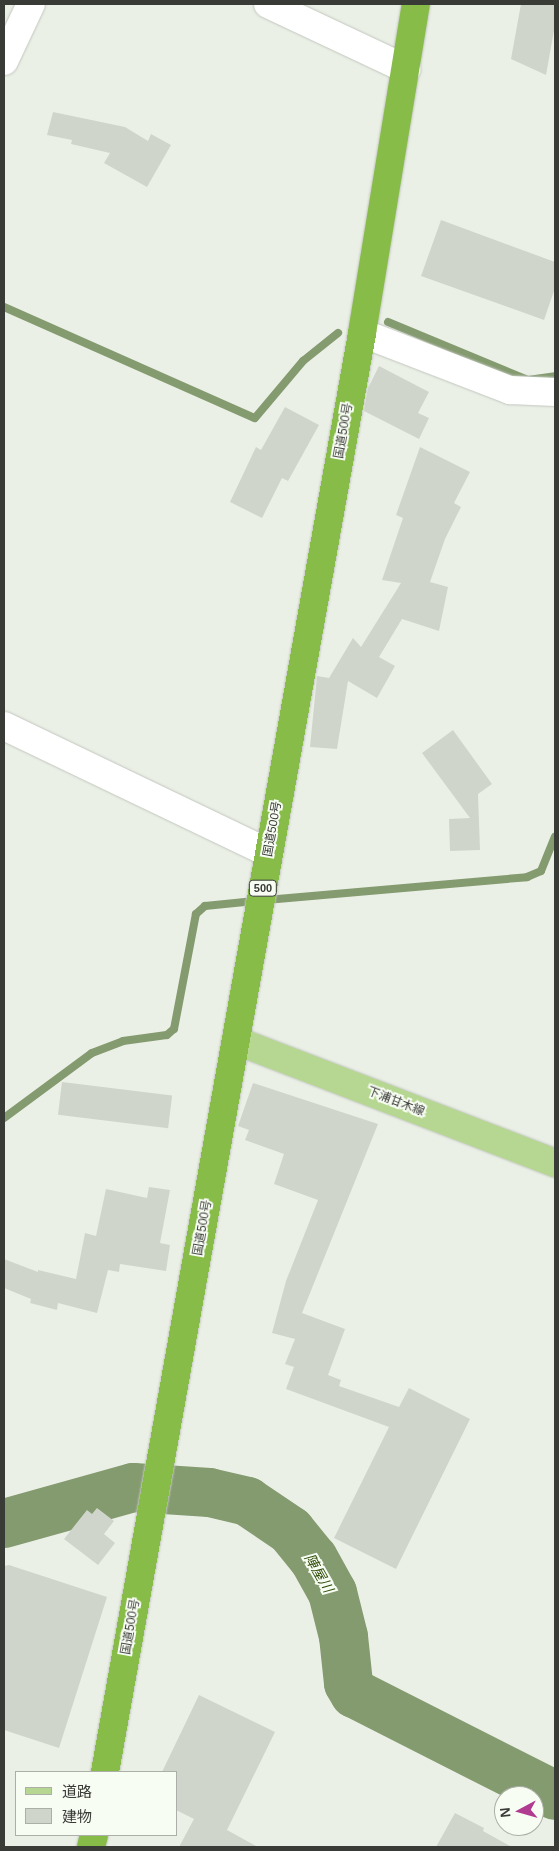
<!DOCTYPE html>
<html>
<head>
<meta charset="utf-8">
<style>
	body { margin:0 }
	#map { position:relative; width:559px; height:1851px; overflow:hidden; background:#ebf0e7; font-family:Arial,"Noto Sans JP",sans-serif }
	div>[style] { position:absolute }
	.stream>* { height:8px; margin:-4px; padding:0 4px; transform-origin:4px; border-radius:4px; background:#849a6f }
	.river>* { height:49px; margin:-24.5px; padding:0 24.5px; transform-origin:24.5px; border-radius:24.5px; background:#849a6f }
	.building>* { inset:0; background:#d0d5cc; transform-origin:0 0 }
	.roads { filter:drop-shadow(0 0 1px #c2c7be) drop-shadow(0 0 1px #c2c7be) }
	.minor>* { height:28px; margin:-14px; padding:0 14px; transform-origin:14px; border-radius:14px; background:#fff }
	.major>* { height:28px; margin:-14px; padding:0 14px; transform-origin:14px; border-radius:14px; background:#b6d791 }
	.highway>* { height:28px; margin:-14px; padding:0 14px; transform-origin:14px; border-radius:14px; background:#86bc47 }
	span { translate:-50% -50%; white-space:nowrap; text-align:center; line-height:1.15; -webkit-text-stroke:4px #f8fdf4; paint-order:stroke }
	.shield-label span { padding:1px 4px; background:#f8fdf4; border:1px solid; border-radius:4px; -webkit-text-stroke-width:0 }
	.shield-label { font-size:11px; color:#393b37; font-weight:700 }
	.street-label { font-size:12px; color:#393b37 }
	.water-label { font-size:14px; color:#324e0b; font-style:italic }
	.frame { position:absolute; inset:0; border:5px solid #393b37; pointer-events:none }
	.legend { position:absolute; left:15px; top:1771px; width:162px; height:65px; box-sizing:border-box; background:#f8fdf4; border:1px solid #acafa8; margin:0; padding:6px 9px; list-style:none; font-size:15px; color:#393b37 }
	.legend li { display:flex; align-items:center; gap:10px; height:25px }
	.legend b { width:25px; border:1px solid #acafa8 }
	.north { position:absolute; left:494px; top:1786px; width:50px; height:50px; box-sizing:border-box; background:#f8fdf4; border:1px solid #acafa8; border-radius:50%; rotate:264deg; font-size:14px; font-weight:700; line-height:20px; text-align:center; color:#393b37 }
	.north::after { content:''; display:block; margin:auto; width:18px; height:22px; background:#b23b92; clip-path:polygon(50% 0,100% 100%,50% 72%,0 100%) }
</style>
</head>
<body>
<div id="map">
	<div class="stream">
		<i style="left:4px;top:307px;width:274px;rotate:23.9deg"></i>
		<i style="left:255px;top:418px;width:75px;rotate:-49.9deg"></i>
		<i style="left:303px;top:361px;width:45px;rotate:-38.7deg"></i>
		<i style="left:388px;top:322px;width:152px;rotate:22.5deg"></i>
		<i style="left:528px;top:380px;width:27px;rotate:-8deg"></i>
		<i style="left:266px;top:900px;width:262px;rotate:-5deg"></i>
		<i style="left:527px;top:877px;width:15px;rotate:-23deg"></i>
		<i style="left:541px;top:871px;width:37px;rotate:-68deg"></i>
		<i style="left:4px;top:1118px;width:109px;rotate:-36.5deg"></i>
		<i style="left:92px;top:1053px;width:33px;rotate:-21deg"></i>
		<i style="left:123px;top:1041px;width:44px;rotate:-7.8deg"></i>
		<i style="left:167px;top:1035px;width:9px;rotate:-41deg"></i>
		<i style="left:174px;top:1029px;width:117px;rotate:-79.2deg"></i>
		<i style="left:196px;top:914px;width:12px;rotate:-42deg"></i>
		<i style="left:205px;top:906px;width:50px;rotate:-5.7deg"></i>
	</div>
	<div class="river">
		<i style="left:4px;top:1523px;width:134px;rotate:-15.6deg"></i>
		<i style="left:133px;top:1487px;width:76px;rotate:3.8deg"></i>
		<i style="left:209px;top:1492px;width:39px;rotate:13deg"></i>
		<i style="left:247px;top:1501px;width:52px;rotate:34deg"></i>
		<i style="left:290px;top:1530px;width:36px;rotate:51deg"></i>
		<i style="left:313px;top:1558px;width:39px;rotate:61deg"></i>
		<i style="left:332px;top:1592px;width:45px;rotate:76deg"></i>
		<i style="left:343px;top:1636px;width:47px;rotate:83.9deg"></i>
		<i style="left:348px;top:1683px;width:12px;rotate:59deg"></i>
		<i style="left:354px;top:1693px;width:225px;rotate:26.9deg"></i>
	</div>
	<div class="building">
		<i style="clip-path:polygon(521px 4px,555px 4px,555px 25px,546px 75px,511px 59px)"></i>
		<i style="clip-path:polygon(53px 112px,125px 127px,148px 141px,151px 134px,171px 145px,147px 187px,104px 163px,110px 153px,71px 144px,72px 140px,47px 135px)"></i>
		<i style="clip-path:polygon(441px 220px,555px 262px,555px 288px,544px 320px,421px 276px)"></i>
		<i style="clip-path:polygon(379px 366px,429px 392px,418px 413px,429px 418px,419px 439px,364px 411px,368px 388px)"></i>
		<i style="clip-path:polygon(285px 407px,319px 425px,288px 481px,282px 478px,262px 518px,230px 502px,256px 447px,261px 450px)"></i>
		<i style="clip-path:polygon(420px 447px,470px 472px,454px 503px,461px 507px,445px 539px,430px 582px,448px 587px,439px 631px,402px 619px,379px 657px,395px 666px,377px 698px,348px 681px,337px 749px,310px 747px,317px 676px,329px 678px,353px 638px,361px 647px,401px 583px,382px 580px,403px 518px,396px 515px)"></i>
		<i style="clip-path:polygon(453px 730px,492px 784px,478px 794px,480px 850px,450px 851px,449px 819px,470px 818px,422px 753px)"></i>
		<i style="left:62px;top:1082px;width:111px;height:33px;rotate:7deg"></i>
		<i style="clip-path:polygon(253px 1083px,378px 1124px,302px 1313px,345px 1329px,328px 1375px,341px 1380px,339px 1386px,399px 1407px,409px 1388px,470px 1419px,396px 1569px,334px 1538px,389px 1427px,286px 1389px,294px 1367px,285px 1364px,295px 1339px,272px 1333px,286px 1281px,318px 1200px,274px 1184px,284px 1154px,245px 1140px,249px 1130px,238px 1126px)"></i>
		<i style="clip-path:polygon(149px 1187px,170px 1190px,160px 1243px,170px 1245px,166px 1271px,120px 1264px,119px 1272px,108px 1270px,97px 1313px,58px 1303px,57px 1310px,30px 1303px,31px 1299px,4px 1288px,4px 1259px,38px 1272px,38px 1270px,76px 1279px,85px 1233px,96px 1236px,106px 1189px,147px 1198px)"></i>
		<i style="clip-path:polygon(97px 1508px,114px 1521px,104px 1534px,115px 1543px,98px 1565px,64px 1539px,87px 1510px,92px 1514px)"></i>
		<i style="clip-path:polygon(9px 1565px,107px 1597px,59px 1748px,4px 1730px,4px 1566px)"></i>
		<i style="clip-path:polygon(199px 1695px,275px 1732px,227px 1830px,258px 1847px,179px 1847px,194px 1819px,176px 1810px,176px 1772px,162px 1772px)"></i>
		<i style="clip-path:polygon(455px 1813px,484px 1828px,483px 1831px,512px 1847px,436px 1847px)"></i>
	</div>
	<div class="roads">
		<div class="minor">
			<i style="left:268px;top:4px;width:153px;rotate:25.2deg"></i>
			<i style="left:4px;top:61px;width:63px;rotate:-64.7deg"></i>
			<i style="left:362px;top:333px;width:159px;rotate:21.1deg"></i>
			<i style="left:510px;top:390px;width:45px;rotate:2.5deg"></i>
			<i style="left:4px;top:726px;width:294px;rotate:25.6deg"></i>
		</div>
		<div class="major">
			<i style="left:237px;top:1041px;width:341px;rotate:21deg"></i>
		</div>
		<div class="highway">
			<i style="left:105px;top:1772px;width:1462px;rotate:-79.87deg"></i>
			<i style="left:362px;top:333px;width:333px;rotate:-80.7deg"></i>
			<i style="left:91px;top:1847px;width:12px;rotate:-76deg"></i>
		</div>
	</div>
	<div class="shield-label">
		<span style="left:263px;top:888px">500</span>
	</div>
	<div class="street-label">
		<span style="left:344px;top:431px;rotate:-80deg">国道500号</span>
		<span style="left:273px;top:829px;rotate:-80deg">国道500号</span>
		<span style="left:396px;top:1102px;rotate:21deg">下浦甘木線</span>
		<span style="left:203px;top:1228px;rotate:-80deg">国道500号</span>
		<span style="left:131px;top:1627px;rotate:-80deg">国道500号</span>
	</div>
	<div class="water-label">
		<span style="left:319px;top:1573px;rotate:60deg">陣屋川</span>
	</div>
	<div class="frame"></div>
	<ul class="legend">
	<li><b style="height:6px;background:#b6d791"></b>道路</li>
	<li><b style="height:14px;background:#d0d5cc"></b>建物</li>
	</ul>
	<div class="north">N</div>
</div>
</body>
</html>
